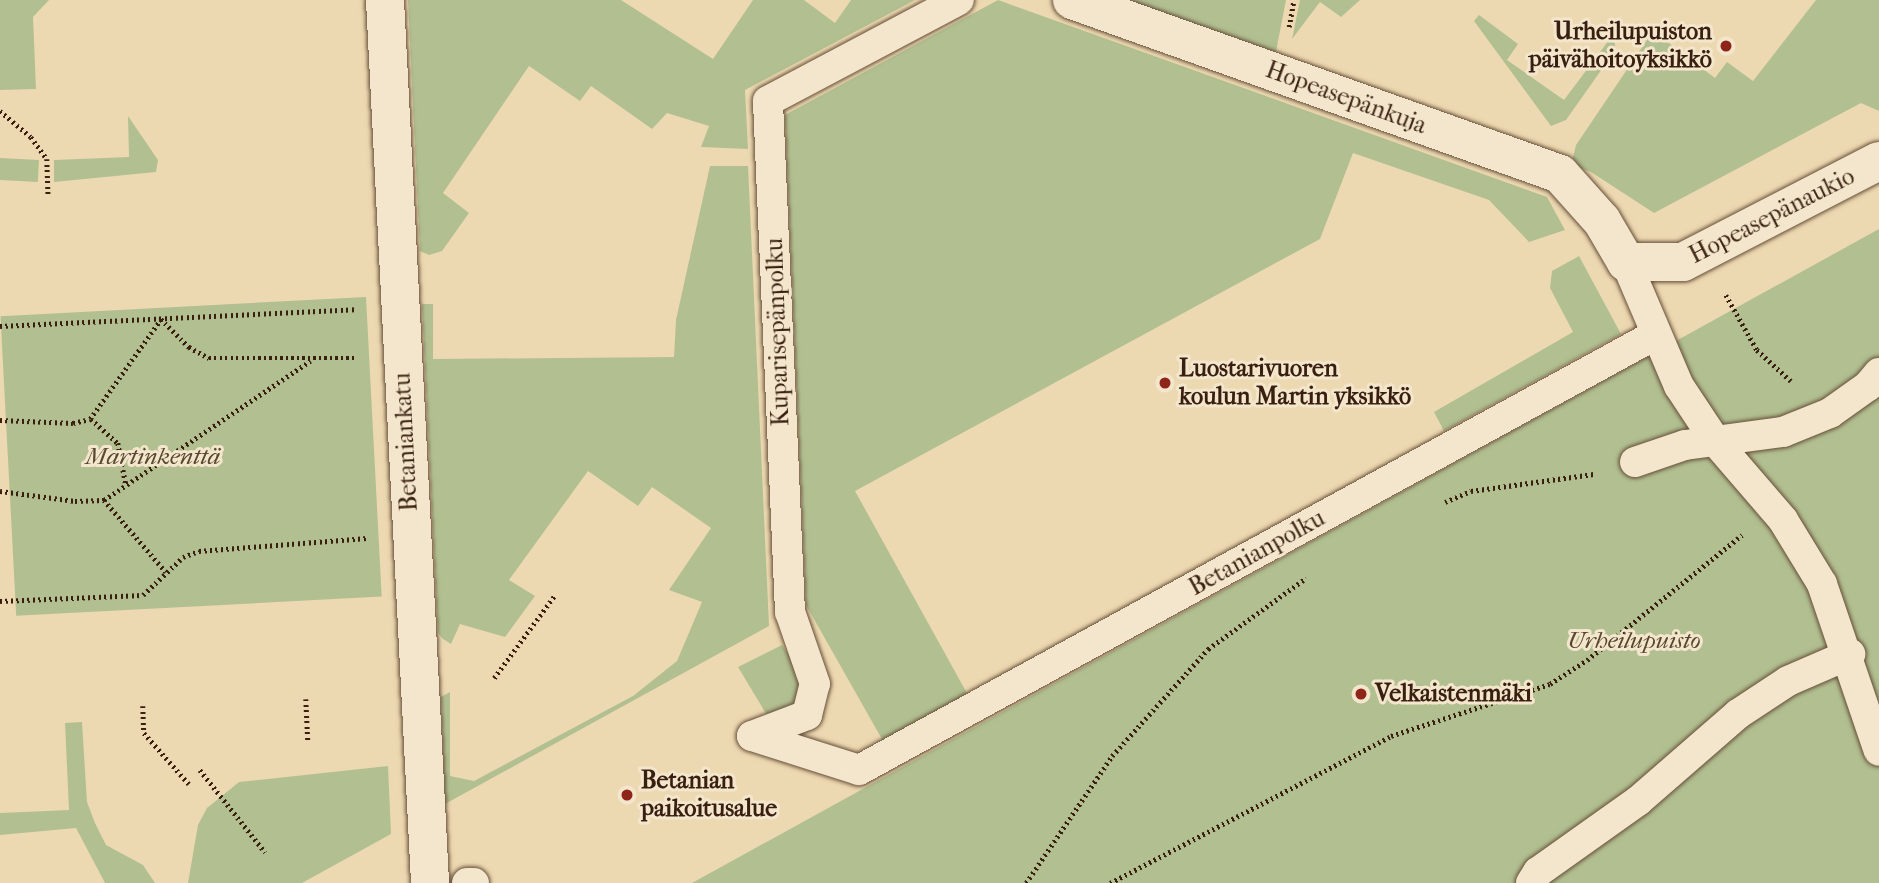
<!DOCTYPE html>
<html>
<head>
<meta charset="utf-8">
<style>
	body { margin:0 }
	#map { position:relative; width:1879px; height:883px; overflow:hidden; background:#edd9b1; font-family:"IM FELL French Canon",serif }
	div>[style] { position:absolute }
	.green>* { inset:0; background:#b2c091; transform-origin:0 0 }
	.path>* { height:4.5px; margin-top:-2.25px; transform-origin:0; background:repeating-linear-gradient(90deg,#391f10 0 2px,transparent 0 5.5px) }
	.roads { filter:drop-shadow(0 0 2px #664e38) drop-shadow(0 0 2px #664e38) }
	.service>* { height:30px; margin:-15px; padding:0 15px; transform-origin:15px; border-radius:15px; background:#f3e6cc }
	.minor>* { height:38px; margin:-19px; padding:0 19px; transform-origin:19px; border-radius:19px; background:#f3e6cc }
	.dots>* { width:19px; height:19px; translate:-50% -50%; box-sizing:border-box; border:4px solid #f3e6cc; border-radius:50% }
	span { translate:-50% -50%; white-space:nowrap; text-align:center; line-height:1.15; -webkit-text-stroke:6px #f3e6cc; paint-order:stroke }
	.poi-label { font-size:24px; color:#391f10; font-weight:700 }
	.right { translate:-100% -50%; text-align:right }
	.left { translate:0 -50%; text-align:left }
	.street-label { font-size:24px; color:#391f10 }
	.park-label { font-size:24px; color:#574730; font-style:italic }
</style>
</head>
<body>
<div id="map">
	<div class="green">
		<i style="clip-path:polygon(0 0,49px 0,33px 17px,36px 89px,0 90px)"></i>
		<i style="clip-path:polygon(408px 0,621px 0,713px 59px,753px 0,804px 0,835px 23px,851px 0,915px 0,745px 90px,748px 149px,701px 147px,709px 126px,667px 113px,652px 129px,591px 86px,580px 101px,529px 66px,443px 193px,469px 213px,442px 251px,429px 255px,420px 251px)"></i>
		<i style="clip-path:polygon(998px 0,1547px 197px,1565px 230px,1529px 242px,1489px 200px,1353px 153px,1320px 239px,855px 491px,968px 695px,883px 741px,806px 605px,785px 115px)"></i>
		<i style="clip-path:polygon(1121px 0,1286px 0,1275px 57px)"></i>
		<i style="clip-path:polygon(1300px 0,1360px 0,1341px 17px,1320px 2px,1292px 39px)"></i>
		<i style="clip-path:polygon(1816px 0,1879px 0,1879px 111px,1861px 103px,1654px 213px,1591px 172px,1571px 165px,1576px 145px,1653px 31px,1715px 78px,1727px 62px,1753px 81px)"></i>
		<i style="clip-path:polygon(1479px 15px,1518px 44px,1507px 60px,1564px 100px,1609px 40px,1615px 43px,1614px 52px,1566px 120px,1551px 126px,1474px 21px)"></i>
		<i style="clip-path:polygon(128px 116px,158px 160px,156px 172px,54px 182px,54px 160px,129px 157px)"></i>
		<i style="left:0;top:158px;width:39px;height:22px;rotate:3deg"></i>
		<i style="clip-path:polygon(710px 166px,748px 166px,769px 626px,445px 804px,441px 697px,450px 692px,450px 776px,474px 781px,633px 696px,677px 661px,702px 602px,669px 590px,711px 528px,652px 487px,638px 506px,588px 471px,509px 580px,535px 596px,505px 637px,460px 624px,451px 644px,443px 639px,438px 633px,422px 304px,433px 304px,433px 359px,674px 357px,676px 320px)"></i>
		<i style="clip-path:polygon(1879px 229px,1879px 883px,692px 883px,1636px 363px)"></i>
		<i style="clip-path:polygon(1579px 256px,1621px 334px,1444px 431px,1434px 412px,1573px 332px,1550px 288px,1552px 271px)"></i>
		<i style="left:366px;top:297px;width:300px;height:366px;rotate:87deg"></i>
		<i style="clip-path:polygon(782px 645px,802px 675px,797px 707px,768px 717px,738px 667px)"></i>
		<i style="clip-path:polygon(82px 722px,87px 802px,95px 823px,106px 845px,143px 865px,155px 883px,105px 883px,76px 828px,0 835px,0 813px,69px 810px,65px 723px)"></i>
		<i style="clip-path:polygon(388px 766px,391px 834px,302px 883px,188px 883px,198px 825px,207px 808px,239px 782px)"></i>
	</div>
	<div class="path">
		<i style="left:1289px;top:27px;width:27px;rotate:-80deg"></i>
		<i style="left:0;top:111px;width:40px;rotate:40deg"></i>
		<i style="left:31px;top:137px;width:27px;rotate:54deg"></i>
		<i style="left:47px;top:159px;width:37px;rotate:88deg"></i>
		<i style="left:1726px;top:295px;width:63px;rotate:60.6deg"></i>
		<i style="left:1757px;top:350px;width:46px;rotate:42.4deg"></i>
		<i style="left:0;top:326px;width:356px;rotate:-2.7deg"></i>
		<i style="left:91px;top:419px;width:36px;rotate:42deg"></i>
		<i style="left:118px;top:443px;width:43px;rotate:79.2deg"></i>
		<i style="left:0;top:420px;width:73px;rotate:2.4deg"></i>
		<i style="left:73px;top:423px;width:17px;rotate:-13deg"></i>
		<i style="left:90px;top:419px;width:123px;rotate:-54.6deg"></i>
		<i style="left:161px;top:319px;width:40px;rotate:45deg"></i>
		<i style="left:189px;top:347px;width:23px;rotate:29deg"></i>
		<i style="left:209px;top:358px;width:148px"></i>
		<i style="left:0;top:491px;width:76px;rotate:7.6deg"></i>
		<i style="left:75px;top:501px;width:29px;rotate:-2deg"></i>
		<i style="left:104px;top:500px;width:95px;rotate:49.3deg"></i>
		<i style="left:104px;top:500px;width:249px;rotate:-34deg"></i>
		<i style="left:1445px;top:502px;width:28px;rotate:-23deg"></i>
		<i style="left:1471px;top:491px;width:124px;rotate:-7.9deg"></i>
		<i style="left:0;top:601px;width:143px;rotate:-2.4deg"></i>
		<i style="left:143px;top:595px;width:55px;rotate:-43.5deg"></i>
		<i style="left:183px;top:557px;width:17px;rotate:-21deg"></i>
		<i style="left:199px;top:551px;width:169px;rotate:-4.4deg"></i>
		<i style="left:494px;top:678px;width:103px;rotate:-53.7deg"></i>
		<i style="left:306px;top:699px;width:42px;rotate:87.3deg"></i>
		<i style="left:143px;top:706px;width:27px;rotate:88deg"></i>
		<i style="left:144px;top:733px;width:68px;rotate:48.6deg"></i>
		<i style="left:200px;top:770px;width:105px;rotate:51.6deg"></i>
		<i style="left:1026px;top:883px;width:153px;rotate:-55.9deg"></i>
		<i style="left:1112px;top:756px;width:144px;rotate:-48.1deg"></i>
		<i style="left:1208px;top:649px;width:121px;rotate:-35.9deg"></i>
		<i style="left:1110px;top:883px;width:317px;rotate:-27.6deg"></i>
		<i style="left:1391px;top:736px;width:167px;rotate:-18.1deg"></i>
		<i style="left:1550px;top:684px;width:44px;rotate:-33deg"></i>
		<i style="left:1587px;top:660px;width:199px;rotate:-38.9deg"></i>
	</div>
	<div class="roads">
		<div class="service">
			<i style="left:1626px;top:262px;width:135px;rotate:66.9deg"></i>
			<i style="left:1679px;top:386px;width:67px;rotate:56.5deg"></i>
			<i style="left:1716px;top:442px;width:103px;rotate:49.3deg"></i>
			<i style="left:1783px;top:520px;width:75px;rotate:58.6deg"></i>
			<i style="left:1822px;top:584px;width:176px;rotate:71.2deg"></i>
			<i style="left:1635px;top:462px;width:53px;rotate:-18.8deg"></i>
			<i style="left:1685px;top:445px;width:99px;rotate:-7.6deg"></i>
			<i style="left:1783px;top:432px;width:51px;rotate:-22deg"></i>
			<i style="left:1830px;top:413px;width:47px;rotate:-35.4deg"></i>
			<i style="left:1868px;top:386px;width:17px;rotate:-50deg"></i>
			<i style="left:752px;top:736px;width:112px;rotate:17.6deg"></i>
			<i style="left:859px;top:770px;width:907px;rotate:-28.66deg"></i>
			<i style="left:752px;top:736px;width:59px;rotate:-20.9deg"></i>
			<i style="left:807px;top:715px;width:32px;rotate:-76deg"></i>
			<i style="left:815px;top:684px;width:76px;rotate:-109.1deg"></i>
			<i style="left:790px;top:612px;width:511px;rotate:-92.47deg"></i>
			<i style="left:768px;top:101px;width:216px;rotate:-27.9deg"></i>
			<i style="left:467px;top:883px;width:7px"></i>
			<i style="left:1531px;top:883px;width:13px;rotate:-58deg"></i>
			<i style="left:1538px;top:872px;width:123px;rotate:-35.4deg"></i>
			<i style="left:1638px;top:801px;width:133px;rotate:-41deg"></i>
			<i style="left:1738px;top:714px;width:60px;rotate:-33.4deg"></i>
			<i style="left:1788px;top:681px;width:68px;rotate:-23.5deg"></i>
		</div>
		<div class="minor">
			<i style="left:385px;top:0;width:884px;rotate:87.08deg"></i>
			<i style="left:1072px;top:0;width:518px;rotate:19.62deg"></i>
			<i style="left:1560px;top:174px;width:63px;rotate:48.2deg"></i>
			<i style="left:1602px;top:221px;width:48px;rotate:59.7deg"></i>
			<i style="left:1626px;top:262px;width:57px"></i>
			<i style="left:1683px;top:262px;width:220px;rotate:-27.3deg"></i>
		</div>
	</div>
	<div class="dots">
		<i style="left:1726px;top:46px;background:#8f2418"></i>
		<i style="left:1165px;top:383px;background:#8f2418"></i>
		<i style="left:1361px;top:694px;background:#8f2418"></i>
		<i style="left:627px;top:795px;background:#8f2418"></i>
	</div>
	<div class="poi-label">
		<span class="right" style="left:1712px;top:46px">Urheilupuiston<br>päivähoitoyksikkö</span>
		<span class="left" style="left:1179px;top:383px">Luostarivuoren<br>koulun Martin yksikkö</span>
		<span class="left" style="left:1375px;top:694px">Velkaistenmäki</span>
		<span class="left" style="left:641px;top:795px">Betanian<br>paikoitusalue</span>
	</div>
	<div class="street-label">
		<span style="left:1346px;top:98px;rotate:20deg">Hopeasepänkuja</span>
		<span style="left:1772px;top:216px;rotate:-27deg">Hopeasepänaukio</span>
		<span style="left:778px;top:332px;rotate:-92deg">Kuparisepänpolku</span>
		<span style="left:406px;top:442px;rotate:-93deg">Betaniankatu</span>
		<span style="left:1257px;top:553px;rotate:-29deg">Betanianpolku</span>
	</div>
	<div class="park-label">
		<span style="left:153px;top:457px">Martinkenttä</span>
		<span style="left:1634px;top:641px">Urheilupuisto</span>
	</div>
</div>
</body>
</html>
